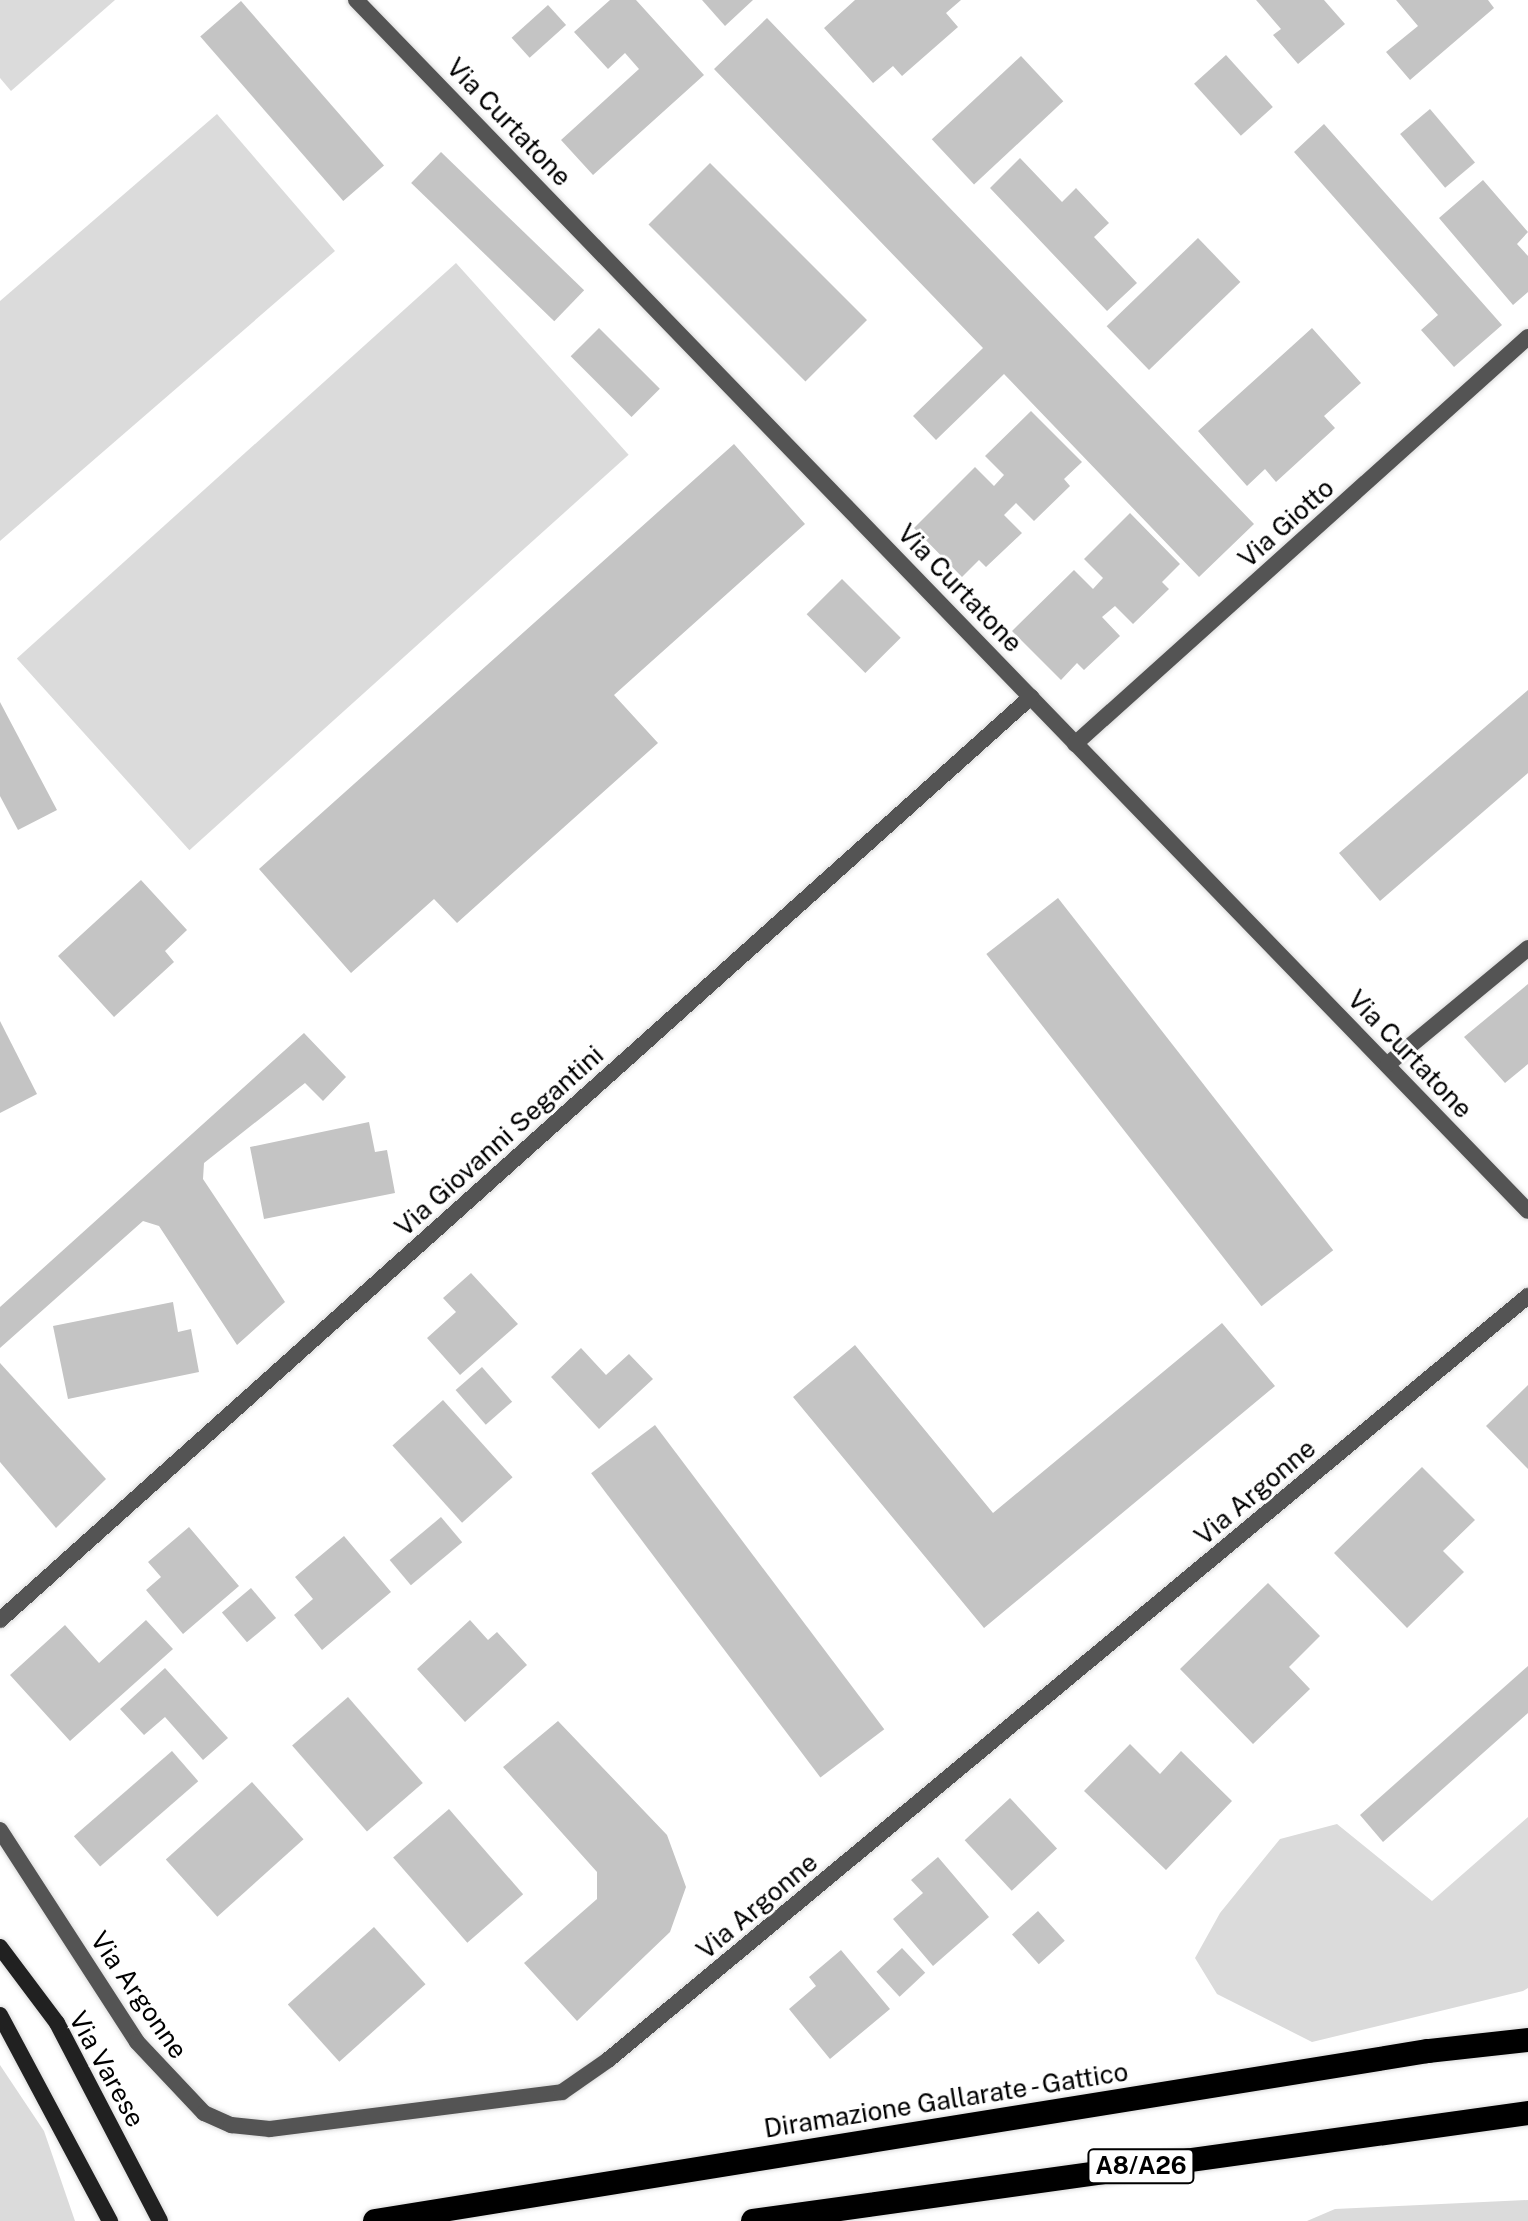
<!DOCTYPE html>
<html>
<head>
<meta charset="utf-8">
<style>
	body { margin:0 }
	#map { position:relative; width:1528px; height:2221px; overflow:hidden; background:#fff; font-family:"Public Sans",sans-serif }
	div>[style] { position:absolute }
	.green>* { inset:0; background:#dbdbdb; transform-origin:0 0 }
	.building>* { inset:0; background:#c4c4c4; transform-origin:0 0 }
	.roads { filter:drop-shadow(0 0 2px #dbdbdb) drop-shadow(0 0 2px #dbdbdb) }
	.street>* { height:16px; margin:-8px; padding:0 8px; transform-origin:8px; border-radius:8px; background:#545454 }
	.secondary>* { height:16px; margin:-8px; padding:0 8px; transform-origin:8px; border-radius:8px; background:#212121 }
	.highway>* { height:24px; margin:-12px; padding:0 12px; transform-origin:12px; border-radius:12px; background:#000 }
	span { translate:-50% -50%; white-space:nowrap; text-align:center; line-height:1.15; -webkit-text-stroke:6px #fff; paint-order:stroke }
	.shield-label span { padding:2px 6px; background:#fff; border:2px solid; border-radius:6px; -webkit-text-stroke-width:0 }
	.shield-label { font-size:24px; color:#000; font-weight:700 }
	.street-label { font-size:26px; color:#000 }
</style>
</head>
<body>
<div id="map">
	<div class="green">
		<i style="clip-path:polygon(0 0,115px 0,11px 91px,0 78px)"></i>
		<i style="clip-path:polygon(217px 114px,335px 251px,0 541px,0 301px)"></i>
		<i style="left:456px;top:263px;width:258px;height:591px;rotate:48deg"></i>
		<i style="clip-path:polygon(1528px 1817px,1528px 1988px,1523px 1991px,1312px 2042px,1217px 1994px,1195px 1958px,1220px 1913px,1280px 1839px,1337px 1824px,1432px 1901px)"></i>
		<i style="clip-path:polygon(0 2065px,44px 2131px,75px 2221px,0 2221px)"></i>
		<i style="clip-path:polygon(1528px 2200px,1528px 2221px,1307px 2221px,1335px 2209px)"></i>
	</div>
	<div class="building">
		<i style="clip-path:polygon(610px 0,636px 0,704px 75px,593px 175px,561px 140px,639px 69px,625px 53px,608px 69px,574px 32px)"></i>
		<i style="clip-path:polygon(702px 0,753px 0,725px 26px)"></i>
		<i style="clip-path:polygon(855px 0,961px 0,946px 13px,958px 27px,902px 76px,893px 66px,873px 83px,824px 28px)"></i>
		<i style="clip-path:polygon(1256px 0,1324px 0,1345px 24px,1298px 64px,1273px 35px,1281px 29px)"></i>
		<i style="clip-path:polygon(1396px 0,1488px 0,1494px 8px,1410px 80px,1386px 52px,1418px 26px)"></i>
		<i style="left:241px;top:1px;width:218px;height:54px;rotate:49deg"></i>
		<i style="left:548px;top:5px;width:27px;height:49px;rotate:48deg"></i>
		<i style="clip-path:polygon(767px 18px,1254px 524px,1199px 577px,1004px 374px,936px 440px,913px 416px,983px 348px,714px 69px)"></i>
		<i style="left:1226px;top:55px;width:70px;height:43px;rotate:48deg"></i>
		<i style="left:1021px;top:56px;width:62px;height:122px;rotate:47deg"></i>
		<i style="left:1430px;top:109px;width:70px;height:39px;rotate:50deg"></i>
		<i style="clip-path:polygon(1324px 124px,1502px 325px,1454px 367px,1421px 330px,1438px 315px,1294px 152px)"></i>
		<i style="left:441px;top:152px;width:199px;height:43px;rotate:44deg"></i>
		<i style="clip-path:polygon(1020px 158px,1062px 202px,1076px 188px,1109px 223px,1094px 237px,1137px 283px,1107px 311px,990px 188px)"></i>
		<i style="left:710px;top:163px;width:222px;height:87px;rotate:45deg"></i>
		<i style="clip-path:polygon(1483px 180px,1528px 232px,1517px 244px,1528px 256px,1528px 292px,1513px 305px,1439px 218px)"></i>
		<i style="left:1198px;top:238px;width:61px;height:127px;rotate:46deg"></i>
		<i style="left:599px;top:328px;width:86px;height:40px;rotate:45deg"></i>
		<i style="clip-path:polygon(1312px 328px,1361px 383px,1324px 416px,1335px 428px,1276px 482px,1265px 469px,1247px 486px,1198px 431px)"></i>
		<i style="clip-path:polygon(1031px 411px,1082px 462px,1064px 479px,1070px 486px,1034px 521px,1016px 503px,1004px 515px,1022px 533px,986px 567px,979px 560px,962px 577px,914px 528px,975px 467px,994px 486px,1004px 475px,985px 456px)"></i>
		<i style="clip-path:polygon(734px 444px,805px 524px,614px 695px,658px 743px,457px 923px,434px 899px,351px 973px,259px 869px)"></i>
		<i style="clip-path:polygon(1130px 513px,1180px 564px,1162px 582px,1169px 589px,1133px 624px,1115px 606px,1102px 617px,1120px 636px,1084px 670px,1077px 663px,1061px 680px,1012px 631px,1074px 570px,1093px 589px,1103px 578px,1084px 559px)"></i>
		<i style="left:842px;top:579px;width:83px;height:50px;rotate:45deg"></i>
		<i style="clip-path:polygon(1528px 690px,1528px 773px,1380px 901px,1339px 853px)"></i>
		<i style="clip-path:polygon(0 702px,57px 810px,18px 830px,0 796px)"></i>
		<i style="clip-path:polygon(141px 880px,187px 930px,165px 951px,174px 962px,114px 1017px,58px 956px)"></i>
		<i style="left:1058px;top:898px;width:447px;height:91px;rotate:52deg"></i>
		<i style="clip-path:polygon(1528px 984px,1528px 1064px,1505px 1083px,1464px 1037px)"></i>
		<i style="clip-path:polygon(0 1021px,37px 1094px,0 1113px)"></i>
		<i style="clip-path:polygon(304px 1033px,346px 1077px,323px 1101px,305px 1083px,204px 1163px,203px 1179px,285px 1302px,237px 1345px,159px 1226px,143px 1221px,0 1348px,0 1307px)"></i>
		<i style="clip-path:polygon(369px 1122px,375px 1152px,387px 1150px,395px 1193px,264px 1219px,250px 1147px)"></i>
		<i style="clip-path:polygon(471px 1273px,518px 1324px,460px 1375px,427px 1338px,456px 1312px,443px 1298px)"></i>
		<i style="clip-path:polygon(173px 1302px,178px 1332px,191px 1329px,199px 1372px,68px 1399px,53px 1326px)"></i>
		<i style="clip-path:polygon(1222px 1323px,1275px 1386px,984px 1628px,793px 1397px,855px 1345px,993px 1513px)"></i>
		<i style="clip-path:polygon(581px 1348px,606px 1375px,629px 1354px,653px 1379px,599px 1429px,551px 1377px)"></i>
		<i style="clip-path:polygon(0 1363px,106px 1479px,56px 1528px,0 1462px)"></i>
		<i style="left:482px;top:1367px;width:46px;height:35px;rotate:49deg"></i>
		<i style="clip-path:polygon(1528px 1385px,1528px 1469px,1486px 1426px)"></i>
		<i style="left:443px;top:1400px;width:104px;height:68px;rotate:48deg"></i>
		<i style="left:655px;top:1425px;width:381px;height:80px;rotate:53deg"></i>
		<i style="clip-path:polygon(1422px 1467px,1475px 1520px,1443px 1551px,1464px 1572px,1407px 1628px,1334px 1553px)"></i>
		<i style="left:441px;top:1517px;width:33px;height:67px;rotate:50deg"></i>
		<i style="clip-path:polygon(189px 1527px,239px 1586px,183px 1634px,146px 1590px,161px 1577px,148px 1562px)"></i>
		<i style="clip-path:polygon(344px 1536px,391px 1592px,322px 1650px,294px 1615px,313px 1599px,295px 1577px)"></i>
		<i style="clip-path:polygon(1268px 1583px,1320px 1636px,1289px 1667px,1310px 1689px,1253px 1744px,1180px 1669px)"></i>
		<i style="left:251px;top:1588px;width:39px;height:38px;rotate:50deg"></i>
		<i style="clip-path:polygon(146px 1620px,173px 1649px,70px 1741px,10px 1675px,65px 1625px,99px 1663px)"></i>
		<i style="clip-path:polygon(470px 1620px,488px 1640px,497px 1632px,527px 1665px,465px 1722px,417px 1669px)"></i>
		<i style="clip-path:polygon(1528px 1666px,1528px 1713px,1383px 1842px,1360px 1815px)"></i>
		<i style="clip-path:polygon(165px 1668px,228px 1738px,203px 1760px,165px 1717px,144px 1735px,120px 1709px)"></i>
		<i style="left:348px;top:1697px;width:114px;height:74px;rotate:49deg"></i>
		<i style="clip-path:polygon(558px 1721px,667px 1835px,686px 1887px,670px 1932px,577px 2021px,524px 1963px,597px 1899px,597px 1872px,503px 1767px)"></i>
		<i style="clip-path:polygon(1130px 1744px,1160px 1774px,1181px 1751px,1232px 1801px,1166px 1870px,1084px 1791px)"></i>
		<i style="left:172px;top:1751px;width:40px;height:130px;rotate:49deg"></i>
		<i style="left:252px;top:1782px;width:77px;height:116px;rotate:48deg"></i>
		<i style="left:1010px;top:1798px;width:69px;height:62px;rotate:47deg"></i>
		<i style="left:449px;top:1809px;width:113px;height:74px;rotate:49deg"></i>
		<i style="clip-path:polygon(938px 1857px,989px 1917px,933px 1966px,893px 1919px,923px 1893px,911px 1880px)"></i>
		<i style="left:1038px;top:1911px;width:40px;height:35px;rotate:48deg"></i>
		<i style="left:374px;top:1927px;width:77px;height:116px;rotate:48deg"></i>
		<i style="left:902px;top:1948px;width:34px;height:35px;rotate:47deg"></i>
		<i style="clip-path:polygon(841px 1950px,890px 2009px,830px 2059px,789px 2009px,816px 1986px,809px 1977px)"></i>
	</div>
	<div class="roads">
		<div class="street">
			<i style="left:356px;top:0;width:1685px;rotate:45.94deg"></i>
			<i style="left:1075px;top:744px;width:609px;rotate:-41.94deg"></i>
			<i style="left:1388px;top:1064px;width:182px;rotate:-39.6deg"></i>
			<i style="left:0;top:1620px;width:1384px;rotate:-41.84deg"></i>
			<i style="left:0;top:1830px;width:252px;rotate:57.1deg"></i>
			<i style="left:137px;top:2042px;width:98px;rotate:46.7deg"></i>
			<i style="left:204px;top:2113px;width:30px;rotate:24deg"></i>
			<i style="left:231px;top:2125px;width:39px;rotate:6deg"></i>
			<i style="left:270px;top:2129px;width:294px;rotate:-7.2deg"></i>
			<i style="left:562px;top:2092px;width:56px;rotate:-34.8deg"></i>
			<i style="left:608px;top:2060px;width:1196px;rotate:-39.71deg"></i>
		</div>
		<div class="secondary">
			<i style="left:0;top:1947px;width:95px;rotate:53.1deg"></i>
			<i style="left:57px;top:2023px;width:223px;rotate:62.5deg"></i>
			<i style="left:0;top:2015px;width:234px;rotate:61.9deg"></i>
		</div>
		<div class="highway">
			<i style="left:375px;top:2221px;width:1067px;rotate:-9.17deg"></i>
			<i style="left:1428px;top:2051px;width:101px;rotate:-6.3deg"></i>
			<i style="left:753px;top:2221px;width:782px;rotate:-7.93deg"></i>
		</div>
	</div>
	<div class="shield-label">
		<span style="left:1141px;top:2166px">A8/A26</span>
	</div>
	<div class="street-label">
		<span style="left:509px;top:122px;rotate:46deg">Via Curtatone</span>
		<span style="left:1286px;top:523px;rotate:-42deg">Via Giotto</span>
		<span style="left:960px;top:588px;rotate:46deg">Via Curtatone</span>
		<span style="left:1410px;top:1054px;rotate:46deg">Via Curtatone</span>
		<span style="left:499px;top:1141px;rotate:-42deg">Via Giovanni Segantini</span>
		<span style="left:1255px;top:1492px;rotate:-40deg">Via Argonne</span>
		<span style="left:757px;top:1906px;rotate:-40deg">Via Argonne</span>
		<span style="left:139px;top:1995px;rotate:55deg">Via Argonne</span>
		<span style="left:107px;top:2069px;rotate:61deg">Via Varese</span>
		<span style="left:946px;top:2100px;rotate:-9deg">Diramazione Gallarate - Gattico</span>
	</div>
</div>
</body>
</html>
